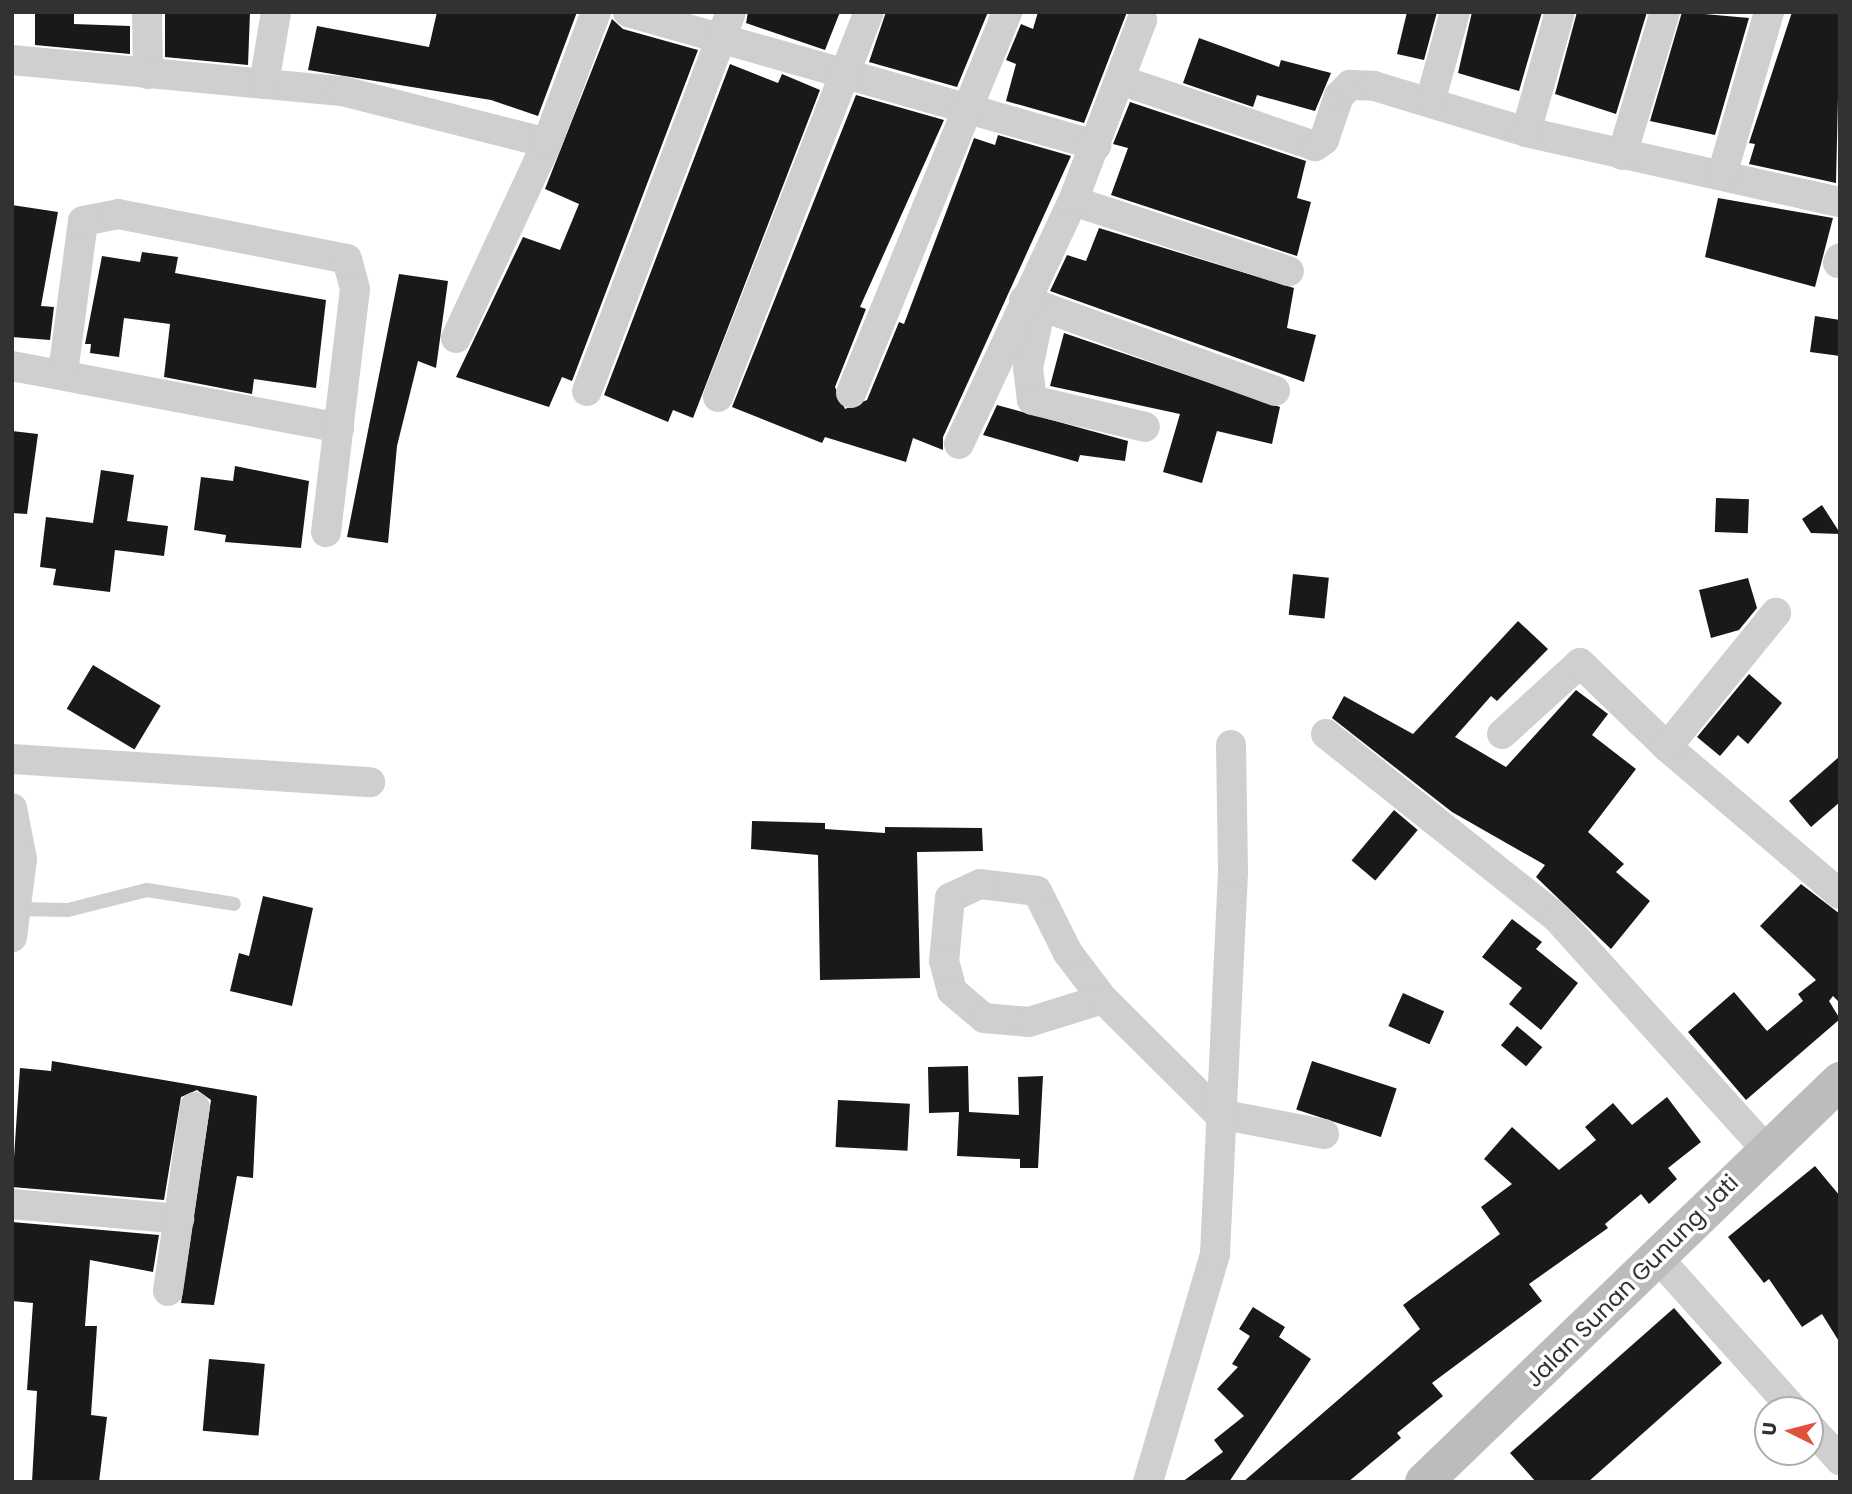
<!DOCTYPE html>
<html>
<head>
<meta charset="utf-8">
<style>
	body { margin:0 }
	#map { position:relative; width:1852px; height:1494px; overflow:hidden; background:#fff; font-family:Poppins,sans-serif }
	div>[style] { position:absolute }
	.building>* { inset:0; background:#191919; transform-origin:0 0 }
	.lane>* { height:14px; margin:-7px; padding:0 7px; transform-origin:7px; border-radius:7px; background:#cfcfcf }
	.street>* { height:30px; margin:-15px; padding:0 15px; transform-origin:15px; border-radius:15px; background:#cfcfcf }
	.secondary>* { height:38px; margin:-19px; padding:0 19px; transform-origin:19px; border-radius:19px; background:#bcbcbc }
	span { translate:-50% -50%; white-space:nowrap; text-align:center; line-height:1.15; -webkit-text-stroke:7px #fff; paint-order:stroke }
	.street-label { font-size:23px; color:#323232 }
	.frame { position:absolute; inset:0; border:14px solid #323232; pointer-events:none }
	.north { position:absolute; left:1754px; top:1396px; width:70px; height:70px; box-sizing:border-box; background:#fff; border:2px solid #adadad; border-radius:50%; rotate:276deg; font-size:19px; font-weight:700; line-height:28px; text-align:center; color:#323232 }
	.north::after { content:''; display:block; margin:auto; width:24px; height:32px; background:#e0513e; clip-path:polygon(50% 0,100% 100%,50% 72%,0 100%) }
</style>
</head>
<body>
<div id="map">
	<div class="building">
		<i style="clip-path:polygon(35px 12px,74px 12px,74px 24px,130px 26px,130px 54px,35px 45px)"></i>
		<i style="clip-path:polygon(165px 12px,250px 12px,248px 65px,165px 57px)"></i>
		<i style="clip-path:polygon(437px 12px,577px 12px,538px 116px,491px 100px,308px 70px,317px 26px,429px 47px)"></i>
		<i style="clip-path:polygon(748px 12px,840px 12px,825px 50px,746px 23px)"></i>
		<i style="clip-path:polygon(886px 12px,988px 12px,957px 87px,869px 62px)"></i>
		<i style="clip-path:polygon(1038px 12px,1127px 12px,1084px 123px,1006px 101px,1016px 64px,1006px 60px,1021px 24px,1033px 29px)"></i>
		<i style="clip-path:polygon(1407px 12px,1437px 12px,1424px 60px,1397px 54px)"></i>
		<i style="clip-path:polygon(1472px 12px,1542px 12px,1519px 91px,1458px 73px)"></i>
		<i style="clip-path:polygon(1577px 12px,1647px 12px,1616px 114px,1555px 94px)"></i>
		<i style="clip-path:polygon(1682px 12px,1749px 18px,1715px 135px,1650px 121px)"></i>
		<i style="clip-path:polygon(1792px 12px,1840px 12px,1836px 183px,1749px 164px,1755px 144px,1749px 143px)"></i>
		<i style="clip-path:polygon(612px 19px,623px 29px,698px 50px,572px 381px,562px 377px,549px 407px,456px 377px,523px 237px,560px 250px,579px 204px,545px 189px)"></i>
		<i style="clip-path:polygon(1199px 38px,1279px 67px,1281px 60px,1331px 73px,1315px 111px,1257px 95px,1253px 107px,1183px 83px)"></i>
		<i style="clip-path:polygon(730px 64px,778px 83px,782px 74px,820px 90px,693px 418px,673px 410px,668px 422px,604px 395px)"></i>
		<i style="clip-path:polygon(856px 95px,944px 120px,860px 307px,866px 309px,835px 387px,845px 409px,867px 400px,899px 322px,904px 324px,974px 138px,995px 145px,998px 135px,1071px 156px,943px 437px,943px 450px,913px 438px,906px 462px,825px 437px,822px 443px,732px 407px)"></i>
		<i style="clip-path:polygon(1130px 102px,1306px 161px,1297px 198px,1311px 202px,1297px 256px,1111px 195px,1128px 148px,1113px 144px)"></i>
		<i style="clip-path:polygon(1718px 198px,1833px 218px,1815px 287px,1705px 257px)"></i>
		<i style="clip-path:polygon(12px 205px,58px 212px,41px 306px,54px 307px,50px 340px,12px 337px)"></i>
		<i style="clip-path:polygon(1099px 228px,1294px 288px,1287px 328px,1316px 335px,1304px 382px,1050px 291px,1067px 255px,1086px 261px)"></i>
		<i style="clip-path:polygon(142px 252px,178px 257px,175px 273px,326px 300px,316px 388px,254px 379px,252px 394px,164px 377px,170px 324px,124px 318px,119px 357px,90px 353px,91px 344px,85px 344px,102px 256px,140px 262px)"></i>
		<i style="clip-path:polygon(399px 274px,448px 281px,436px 368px,418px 361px,397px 446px,388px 543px,347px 537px)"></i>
		<i style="clip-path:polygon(1815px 316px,1840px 320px,1840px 356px,1810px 352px)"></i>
		<i style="clip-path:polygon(1064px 333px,1280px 407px,1272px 444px,1217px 431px,1202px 483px,1163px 472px,1180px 414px,1050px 386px)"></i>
		<i style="clip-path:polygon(997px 405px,1128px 441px,1125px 461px,1080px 455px,1078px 462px,983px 435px)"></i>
		<i style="clip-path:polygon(12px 431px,38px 434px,27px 514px,12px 513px)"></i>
		<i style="clip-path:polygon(235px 466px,309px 481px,301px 548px,225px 542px,226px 535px,194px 530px,201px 477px,233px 481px)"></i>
		<i style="clip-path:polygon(101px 470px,134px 475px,127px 521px,168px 526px,164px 556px,115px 550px,110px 592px,53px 585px,56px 569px,40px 567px,46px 517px,93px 523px)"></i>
		<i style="left:1716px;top:498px;width:33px;height:34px;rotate:2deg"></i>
		<i style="clip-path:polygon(1822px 505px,1840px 533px,1840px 534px,1811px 533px,1802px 519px)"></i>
		<i style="left:1293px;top:574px;width:36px;height:41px;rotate:6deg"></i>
		<i style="clip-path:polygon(1748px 578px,1757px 608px,1739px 630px,1711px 638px,1699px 590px)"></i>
		<i style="clip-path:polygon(1518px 621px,1548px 649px,1497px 701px,1491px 696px,1455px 737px,1506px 767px,1576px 690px,1608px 714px,1592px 735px,1636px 769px,1588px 832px,1624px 864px,1616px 872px,1650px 901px,1611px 949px,1536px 877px,1545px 865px,1452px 812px,1332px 718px,1344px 696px,1413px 734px)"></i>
		<i style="left:93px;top:665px;width:79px;height:51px;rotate:31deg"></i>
		<i style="clip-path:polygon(1749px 674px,1782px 703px,1748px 744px,1738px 735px,1720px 756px,1697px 737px)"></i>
		<i style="clip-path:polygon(1840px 756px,1840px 802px,1811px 827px,1789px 801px)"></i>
		<i style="left:1394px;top:810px;width:31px;height:66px;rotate:40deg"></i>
		<i style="clip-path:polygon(752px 821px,825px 823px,825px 829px,885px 833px,885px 827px,982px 828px,983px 851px,917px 852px,920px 978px,820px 980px,818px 855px,751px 849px)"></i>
		<i style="clip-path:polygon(1801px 884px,1840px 914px,1840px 1003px,1833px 996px,1829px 1001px,1840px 1019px,1746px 1100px,1688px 1032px,1734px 992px,1767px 1031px,1803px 1001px,1798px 994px,1816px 980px,1760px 926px)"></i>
		<i style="clip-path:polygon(263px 896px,313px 908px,292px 1006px,230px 991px,239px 953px,249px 956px)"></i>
		<i style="clip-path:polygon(1512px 919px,1542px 942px,1536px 949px,1578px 983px,1541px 1030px,1509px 1004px,1522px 988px,1482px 957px)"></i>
		<i style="left:1403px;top:993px;width:45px;height:36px;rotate:24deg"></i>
		<i style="left:1517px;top:1026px;width:33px;height:25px;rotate:40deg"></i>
		<i style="clip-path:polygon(52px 1061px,257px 1096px,253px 1178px,237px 1176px,214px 1305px,181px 1303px,211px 1100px,197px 1090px,181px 1097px,164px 1200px,12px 1187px,20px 1068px,51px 1071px)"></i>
		<i style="left:1312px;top:1061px;width:89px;height:51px;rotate:18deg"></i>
		<i style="clip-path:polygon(968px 1066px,969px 1112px,1019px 1115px,1018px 1077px,1043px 1076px,1038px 1168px,1020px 1168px,1020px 1159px,957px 1156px,959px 1112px,929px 1113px,928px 1067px)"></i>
		<i style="clip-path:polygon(1667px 1097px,1701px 1142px,1668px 1168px,1677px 1179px,1649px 1204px,1641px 1194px,1605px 1224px,1608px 1228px,1529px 1284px,1542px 1301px,1432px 1383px,1443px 1396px,1397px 1433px,1401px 1438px,1348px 1482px,1243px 1482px,1420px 1329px,1403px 1305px,1500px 1234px,1481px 1207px,1512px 1184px,1484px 1159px,1512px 1127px,1559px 1170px,1596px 1140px,1585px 1127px,1613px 1103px,1632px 1125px)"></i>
		<i style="left:838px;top:1100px;width:72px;height:47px;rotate:3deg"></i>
		<i style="clip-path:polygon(1815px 1166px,1840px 1196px,1840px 1343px,1822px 1314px,1802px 1327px,1769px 1279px,1764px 1283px,1728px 1237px)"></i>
		<i style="clip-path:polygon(12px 1222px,159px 1235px,153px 1272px,90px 1260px,85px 1326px,97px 1326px,91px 1415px,107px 1417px,99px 1482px,32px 1482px,37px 1391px,27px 1390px,33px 1303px,12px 1301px)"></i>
		<i style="clip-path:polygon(1253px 1307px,1285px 1327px,1279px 1337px,1311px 1359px,1229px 1482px,1182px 1482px,1223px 1452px,1214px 1440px,1244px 1416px,1217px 1389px,1238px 1367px,1232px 1364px,1250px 1336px,1239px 1329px)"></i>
		<i style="clip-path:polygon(1674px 1308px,1722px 1363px,1588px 1482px,1536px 1482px,1510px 1453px)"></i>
		<i style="left:209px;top:1359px;width:56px;height:72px;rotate:5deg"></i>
	</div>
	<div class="lane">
		<i style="left:16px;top:909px;width:52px;rotate:1.1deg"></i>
		<i style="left:68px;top:910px;width:81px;rotate:-14.2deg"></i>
		<i style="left:147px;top:890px;width:88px;rotate:9.1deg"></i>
	</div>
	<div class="street">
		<i style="left:147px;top:12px;width:62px;rotate:89.1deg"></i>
		<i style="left:628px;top:12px;width:487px;rotate:15.9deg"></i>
		<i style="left:12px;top:60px;width:331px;rotate:5.4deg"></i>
		<i style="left:342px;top:91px;width:211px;rotate:14.2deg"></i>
		<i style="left:1123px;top:81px;width:203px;rotate:18.7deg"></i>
		<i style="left:1315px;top:146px;width:11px;rotate:-34deg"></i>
		<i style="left:1324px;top:140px;width:46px;rotate:-71.2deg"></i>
		<i style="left:1339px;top:96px;width:16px;rotate:-45deg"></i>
		<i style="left:1350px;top:85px;width:24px;rotate:2deg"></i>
		<i style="left:1374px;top:86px;width:159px;rotate:16.8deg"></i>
		<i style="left:1526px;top:132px;width:322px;rotate:12.6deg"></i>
		<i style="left:264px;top:84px;width:73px;rotate:-80.5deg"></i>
		<i style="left:1430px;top:102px;width:93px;rotate:-74.5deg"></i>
		<i style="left:1526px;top:132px;width:125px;rotate:-74.2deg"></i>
		<i style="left:1622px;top:155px;width:149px;rotate:-73.3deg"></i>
		<i style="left:1722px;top:175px;width:170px;rotate:-73.9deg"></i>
		<i style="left:1073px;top:201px;width:227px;rotate:18deg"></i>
		<i style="left:1838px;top:263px;width:5px;rotate:-68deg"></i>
		<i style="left:1024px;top:300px;width:267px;rotate:19.9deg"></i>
		<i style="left:1041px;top:306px;width:63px;rotate:101.8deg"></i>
		<i style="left:1028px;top:368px;width:32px;rotate:83deg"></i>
		<i style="left:1032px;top:400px;width:116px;rotate:13.4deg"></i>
		<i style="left:456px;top:338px;width:215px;rotate:-65deg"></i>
		<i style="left:547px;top:143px;width:140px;rotate:-69.5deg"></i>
		<i style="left:12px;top:366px;width:333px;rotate:10.7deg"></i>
		<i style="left:63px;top:373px;width:153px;rotate:-82.5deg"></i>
		<i style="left:83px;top:221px;width:36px;rotate:-11deg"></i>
		<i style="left:118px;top:214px;width:233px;rotate:11.1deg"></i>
		<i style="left:347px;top:259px;width:31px;rotate:75deg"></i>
		<i style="left:355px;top:289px;width:245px;rotate:96.8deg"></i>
		<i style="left:587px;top:391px;width:405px;rotate:-69.2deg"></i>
		<i style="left:851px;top:393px;width:412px;rotate:-67.7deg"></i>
		<i style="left:718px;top:397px;width:414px;rotate:-68.6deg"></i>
		<i style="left:959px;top:444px;width:268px;rotate:-64.9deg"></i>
		<i style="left:1073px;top:201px;width:194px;rotate:-69.1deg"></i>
		<i style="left:1326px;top:734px;width:295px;rotate:38.5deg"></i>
		<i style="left:1557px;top:918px;width:310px;rotate:47.9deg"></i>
		<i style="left:1502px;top:734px;width:105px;rotate:-42.3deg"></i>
		<i style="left:1580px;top:663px;width:121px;rotate:44deg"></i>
		<i style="left:1667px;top:747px;width:227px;rotate:40.4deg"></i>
		<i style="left:1667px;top:747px;width:173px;rotate:-50.9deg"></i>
		<i style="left:12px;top:759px;width:359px;rotate:3.7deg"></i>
		<i style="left:12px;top:808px;width:52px;rotate:78.9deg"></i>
		<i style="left:22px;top:859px;width:79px;rotate:97.3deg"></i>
		<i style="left:1103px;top:999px;width:58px;rotate:-127.3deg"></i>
		<i style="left:1068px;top:953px;width:69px;rotate:-116.6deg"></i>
		<i style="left:1037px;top:891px;width:57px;rotate:-173deg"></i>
		<i style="left:980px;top:884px;width:33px;rotate:155deg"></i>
		<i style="left:950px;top:898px;width:63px;rotate:95.4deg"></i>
		<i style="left:944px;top:961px;width:31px;rotate:75deg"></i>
		<i style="left:952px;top:991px;width:42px;rotate:40.2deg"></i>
		<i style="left:984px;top:1018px;width:45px;rotate:5.1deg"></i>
		<i style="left:1029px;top:1022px;width:77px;rotate:-17.3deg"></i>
		<i style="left:1103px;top:999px;width:163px;rotate:44.8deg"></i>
		<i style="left:1219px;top:1114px;width:107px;rotate:10.8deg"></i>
		<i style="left:12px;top:1204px;width:168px;rotate:5.1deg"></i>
		<i style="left:1659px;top:1259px;width:203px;rotate:48.2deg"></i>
		<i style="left:168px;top:1291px;width:186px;rotate:-81.7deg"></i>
		<i style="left:1810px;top:1427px;width:45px;rotate:47.7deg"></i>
		<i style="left:1148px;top:1482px;width:238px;rotate:-73.6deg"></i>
		<i style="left:1215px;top:1254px;width:383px;rotate:-87.3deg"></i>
		<i style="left:1233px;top:871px;width:126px;rotate:-90.9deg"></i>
	</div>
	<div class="secondary">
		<i style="left:1424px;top:1482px;width:578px;rotate:-43.95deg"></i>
	</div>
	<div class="street-label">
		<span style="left:1632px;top:1281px;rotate:-45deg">Jalan Sunan Gunung Jati</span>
	</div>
	<div class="frame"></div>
	<div class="north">U</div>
</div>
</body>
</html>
